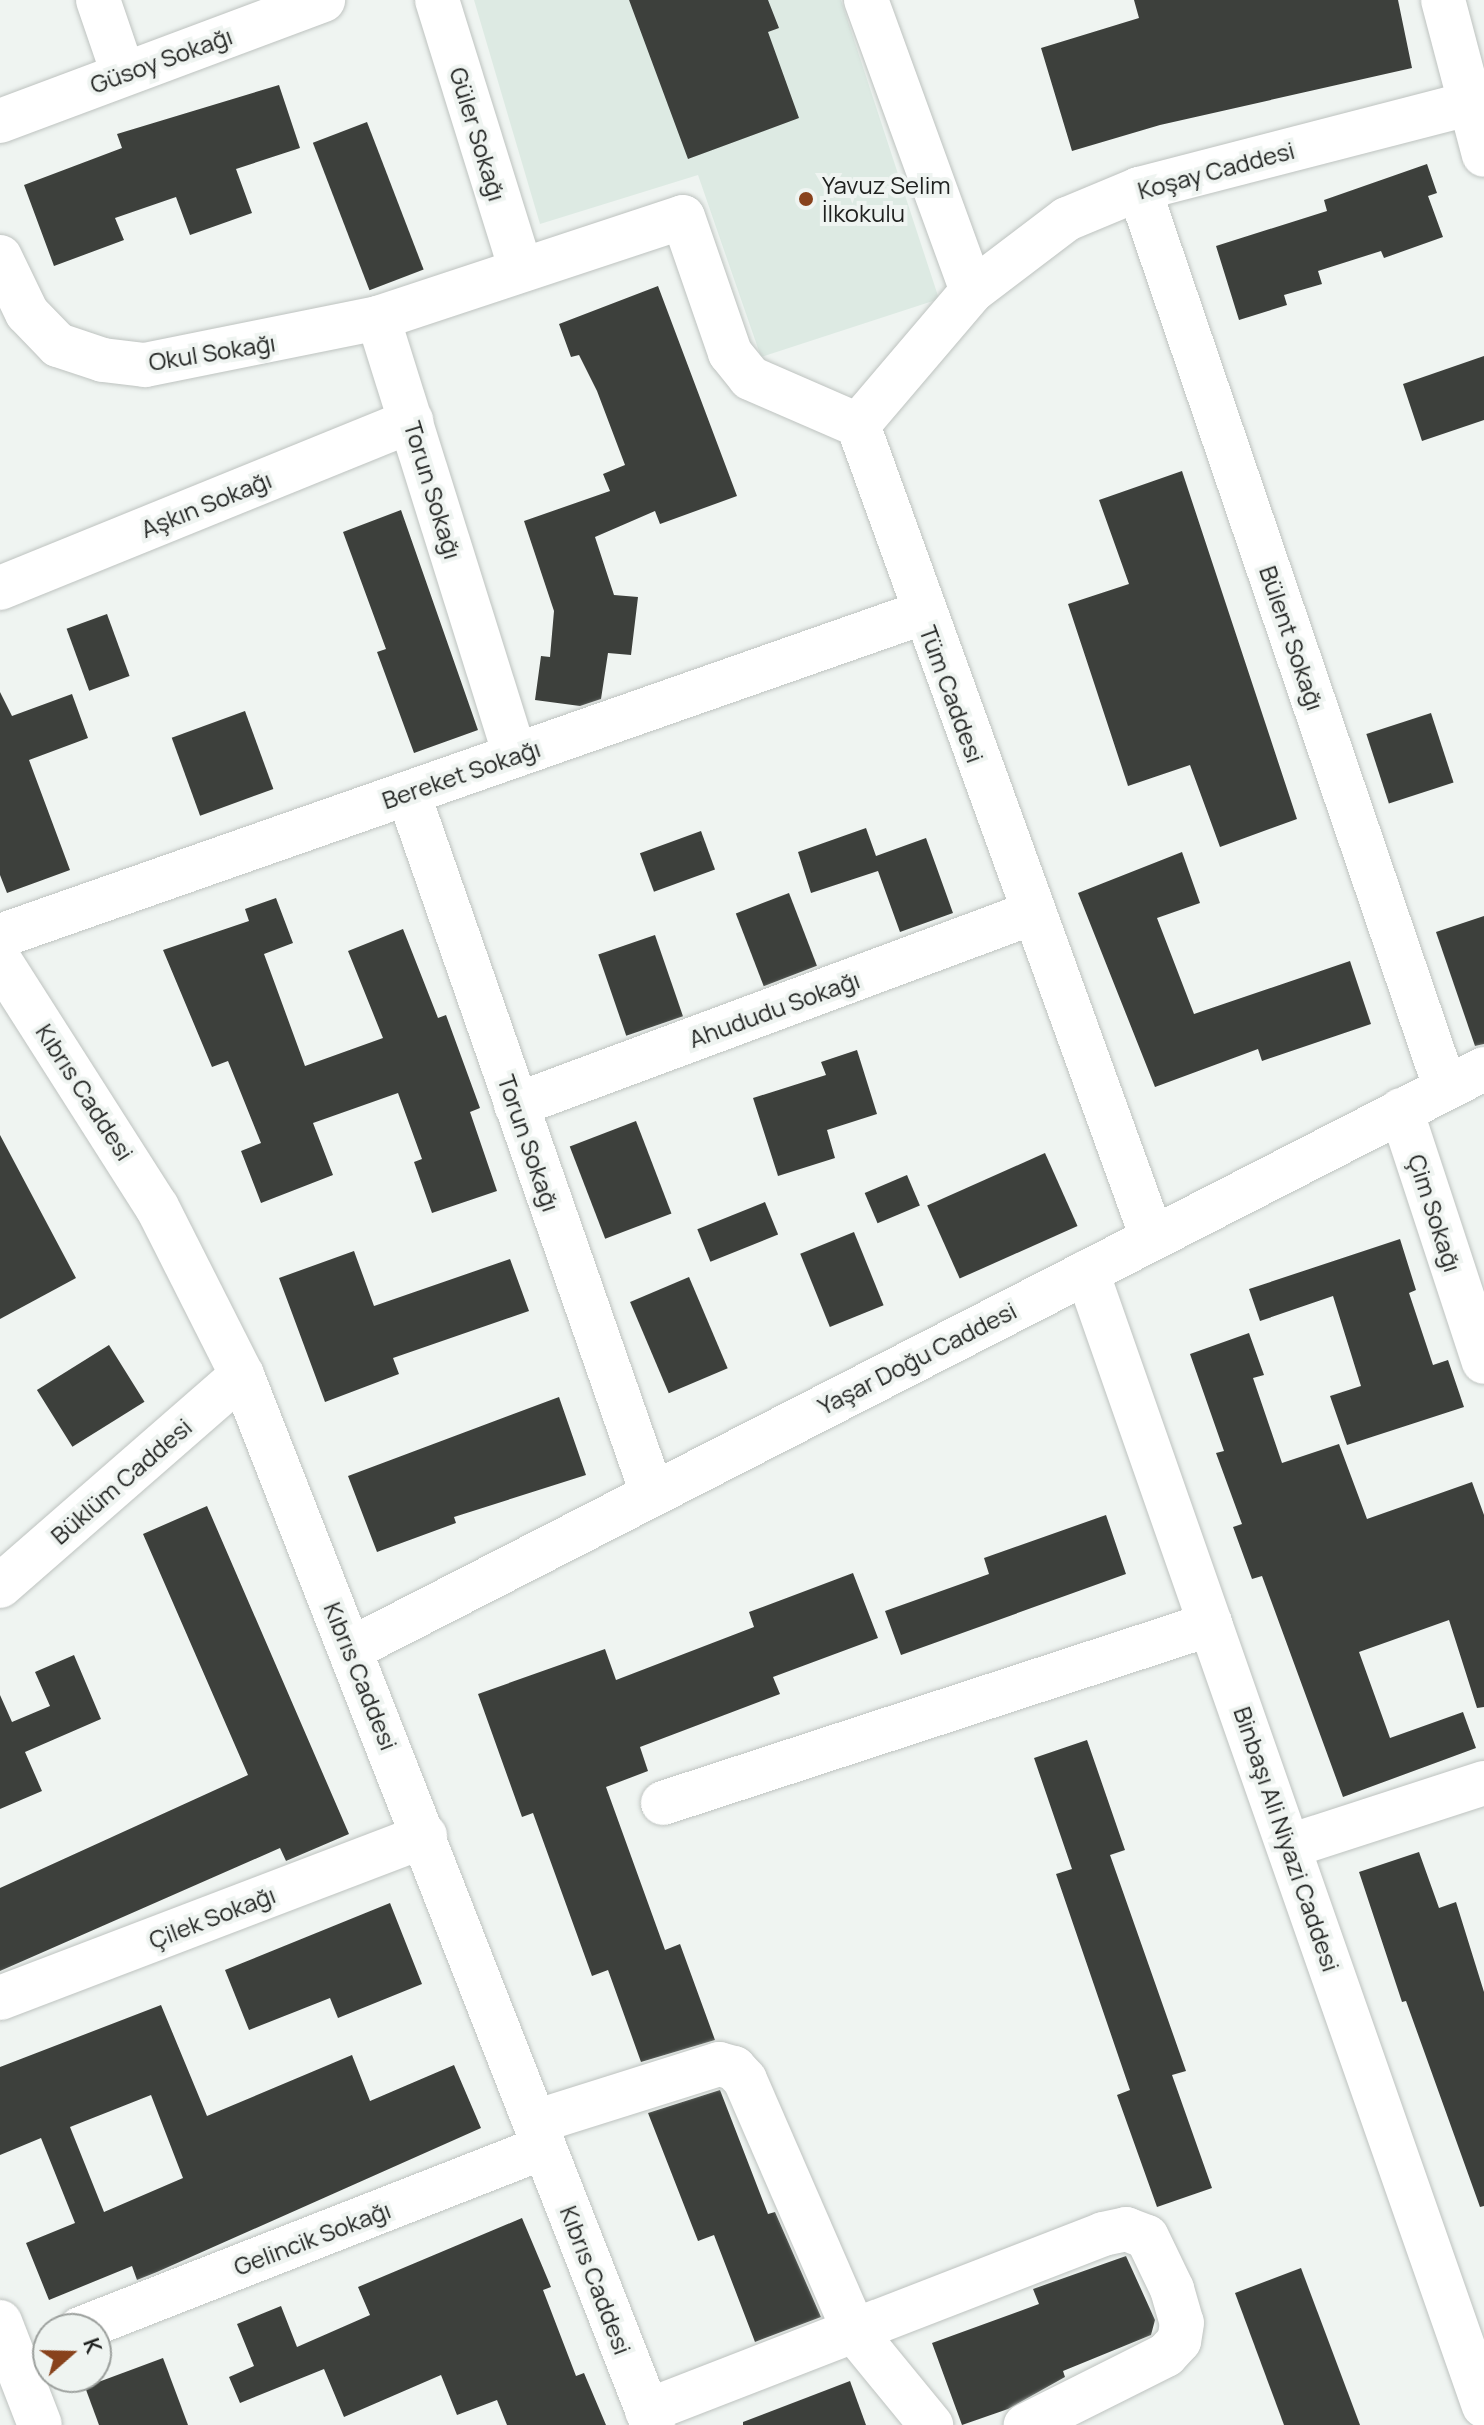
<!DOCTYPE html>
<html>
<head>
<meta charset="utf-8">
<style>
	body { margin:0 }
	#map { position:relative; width:1484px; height:2425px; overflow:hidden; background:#eff4f1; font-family:Manrope,sans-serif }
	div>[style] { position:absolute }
	.built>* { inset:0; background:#ddeae3 }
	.building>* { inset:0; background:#3d403c; transform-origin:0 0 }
	.roads { filter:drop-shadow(0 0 2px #bec3c0) drop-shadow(0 0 2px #bec3c0) }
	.minor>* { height:44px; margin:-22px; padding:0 22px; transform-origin:22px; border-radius:22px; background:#fff }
	.dots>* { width:22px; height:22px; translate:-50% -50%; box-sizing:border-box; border:4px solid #eff4f1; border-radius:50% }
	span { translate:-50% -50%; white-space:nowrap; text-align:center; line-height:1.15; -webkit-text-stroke:8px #eff4f1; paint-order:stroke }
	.street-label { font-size:24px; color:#1f211f }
	.poi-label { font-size:24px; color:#1f211f }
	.left { translate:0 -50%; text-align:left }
	.north { position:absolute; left:32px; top:2313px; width:80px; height:80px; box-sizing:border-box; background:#eff4f1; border:2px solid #9ca09d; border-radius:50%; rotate:70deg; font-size:22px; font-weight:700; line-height:32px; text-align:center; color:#1f211f }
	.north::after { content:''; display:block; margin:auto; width:28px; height:36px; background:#88421c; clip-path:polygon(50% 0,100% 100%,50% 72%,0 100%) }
</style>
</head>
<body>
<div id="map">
	<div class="built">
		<i style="clip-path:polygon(474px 0,841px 0,939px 299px,761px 357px,698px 175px,540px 224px)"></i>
	</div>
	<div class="building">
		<i style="clip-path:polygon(629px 0,768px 0,779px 28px,768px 32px,799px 118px,688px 159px)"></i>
		<i style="clip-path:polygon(1134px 0,1398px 0,1412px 68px,1160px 125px,1072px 151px,1041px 48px,1139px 18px)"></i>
		<i style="clip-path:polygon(279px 85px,300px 148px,236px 169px,252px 213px,190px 235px,176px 197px,115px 218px,124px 240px,54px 266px,24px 185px,122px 148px,117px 134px)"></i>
		<i style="left:367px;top:122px;width:158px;height:58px;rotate:69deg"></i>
		<i style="clip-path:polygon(1427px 164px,1437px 193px,1428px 196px,1443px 237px,1384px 258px,1381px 251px,1318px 271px,1322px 284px,1284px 295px,1287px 305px,1239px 320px,1216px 246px,1327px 211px,1324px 200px)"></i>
		<i style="clip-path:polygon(658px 286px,737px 496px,660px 524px,655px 511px,595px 537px,614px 595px,638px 597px,631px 655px,608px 653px,601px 699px,580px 706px,535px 700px,541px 656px,550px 657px,554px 611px,524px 521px,610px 491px,603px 474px,625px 465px,597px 391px,579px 355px,571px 357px,559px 324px)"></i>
		<i style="clip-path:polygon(1484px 356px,1484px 420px,1422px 441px,1403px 384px)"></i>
		<i style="clip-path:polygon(1182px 471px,1297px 819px,1220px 847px,1190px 765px,1128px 786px,1068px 604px,1129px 584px,1099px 500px)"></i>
		<i style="clip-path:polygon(401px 510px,478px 730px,414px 753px,377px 652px,386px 649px,343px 532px)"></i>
		<i style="left:107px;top:614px;width:66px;height:43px;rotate:70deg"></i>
		<i style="clip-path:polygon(0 692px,12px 716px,72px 694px,88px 738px,29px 760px,70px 870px,7px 893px,0 875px)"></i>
		<i style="left:245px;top:711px;width:83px;height:78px;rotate:70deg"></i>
		<i style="left:1431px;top:713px;width:73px;height:68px;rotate:72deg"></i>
		<i style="clip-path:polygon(866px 828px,876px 856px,926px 838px,953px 913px,900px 932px,878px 871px,811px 893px,798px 852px)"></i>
		<i style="left:701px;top:831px;width:41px;height:65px;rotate:70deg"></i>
		<i style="clip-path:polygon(1182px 852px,1200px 903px,1157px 918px,1194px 1014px,1350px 961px,1371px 1024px,1262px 1061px,1258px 1049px,1155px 1087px,1078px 893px)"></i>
		<i style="left:789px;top:893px;width:78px;height:57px;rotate:69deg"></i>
		<i style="clip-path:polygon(276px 898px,293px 943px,264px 954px,305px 1066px,383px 1038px,348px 951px,403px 929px,438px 1018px,446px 1015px,480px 1108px,470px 1112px,497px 1191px,432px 1213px,414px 1162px,422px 1159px,398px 1093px,313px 1123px,333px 1175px,261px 1203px,241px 1151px,261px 1143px,228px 1061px,212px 1067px,163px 950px,249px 921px,245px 909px)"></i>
		<i style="clip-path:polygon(1484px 916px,1484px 1044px,1475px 1046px,1436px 932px)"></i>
		<i style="left:655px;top:935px;width:86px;height:60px;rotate:71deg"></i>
		<i style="clip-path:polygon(857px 1050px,877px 1114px,827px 1130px,835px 1158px,778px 1176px,753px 1098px,826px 1075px,821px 1062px)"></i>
		<i style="left:636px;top:1121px;width:99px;height:71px;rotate:69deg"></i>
		<i style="clip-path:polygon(0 1135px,76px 1278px,0 1319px)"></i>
		<i style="left:1045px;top:1153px;width:80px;height:129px;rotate:66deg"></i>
		<i style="left:907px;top:1175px;width:33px;height:46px;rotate:67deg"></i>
		<i style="left:765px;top:1202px;width:35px;height:73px;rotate:68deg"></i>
		<i style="left:854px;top:1232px;width:79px;height:58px;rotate:68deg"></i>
		<i style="clip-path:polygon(1400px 1239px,1416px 1290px,1409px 1293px,1433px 1365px,1448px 1360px,1464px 1407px,1347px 1445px,1330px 1396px,1361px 1386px,1333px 1296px,1260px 1321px,1249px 1289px)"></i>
		<i style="clip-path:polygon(354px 1251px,374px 1306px,510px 1259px,529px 1311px,393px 1358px,399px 1374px,325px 1402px,279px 1278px)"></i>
		<i style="left:689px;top:1277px;width:99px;height:64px;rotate:67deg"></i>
		<i style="clip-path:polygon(1249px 1333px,1264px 1375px,1253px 1378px,1282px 1463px,1339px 1444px,1367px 1519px,1472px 1482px,1484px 1515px,1484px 1707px,1477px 1708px,1449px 1620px,1359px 1652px,1390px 1738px,1463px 1712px,1476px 1748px,1343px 1797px,1262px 1576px,1252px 1579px,1233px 1527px,1242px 1524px,1216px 1453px,1224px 1451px,1190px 1354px)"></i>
		<i style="left:109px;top:1345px;width:67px;height:85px;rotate:58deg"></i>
		<i style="clip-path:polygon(559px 1397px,586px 1475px,454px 1517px,456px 1523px,377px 1552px,348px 1476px)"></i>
		<i style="clip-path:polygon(207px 1506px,349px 1834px,286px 1861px,280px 1848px,0 1971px,0 1888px,248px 1775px,143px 1534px)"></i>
		<i style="clip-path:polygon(1106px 1515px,1126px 1574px,901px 1655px,885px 1611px,989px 1574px,984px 1558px)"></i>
		<i style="clip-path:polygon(853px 1573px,878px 1638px,773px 1677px,780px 1694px,640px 1747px,648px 1771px,606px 1787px,665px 1950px,680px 1944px,715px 2040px,641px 2062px,608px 1970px,592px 1976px,533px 1813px,522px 1817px,478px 1694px,605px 1649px,616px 1680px,754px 1627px,749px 1612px)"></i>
		<i style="clip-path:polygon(74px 1655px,101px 1719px,25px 1752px,42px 1791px,0 1809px,0 1695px,12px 1722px,50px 1706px,35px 1672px)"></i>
		<i style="clip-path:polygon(1087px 1740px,1125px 1850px,1110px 1855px,1186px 2071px,1172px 2075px,1212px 2188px,1157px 2207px,1117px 2095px,1130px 2090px,1056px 1874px,1072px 1869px,1034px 1758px)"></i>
		<i style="clip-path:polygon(1419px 1852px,1439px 1908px,1456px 1902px,1484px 1992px,1484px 2206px,1480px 2207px,1406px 2001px,1402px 2002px,1359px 1872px)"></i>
		<i style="clip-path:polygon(390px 1903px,422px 1984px,338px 2018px,330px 1998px,249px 2030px,225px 1970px)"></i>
		<i style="clip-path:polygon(evenodd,161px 2005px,207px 2116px,352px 2055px,370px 2101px,454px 2065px,481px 2128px,157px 2272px,137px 2280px,132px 2266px,49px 2300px,26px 2243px,75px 2223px,41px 2138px,0 2155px,0 2067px,161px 2005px,151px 2095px,183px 2178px,104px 2212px,70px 2127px,151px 2095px)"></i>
		<i style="clip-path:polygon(720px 2090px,768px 2214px,775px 2212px,821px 2317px,755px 2342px,714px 2235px,698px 2241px,648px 2113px)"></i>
		<i style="clip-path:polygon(522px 2218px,551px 2287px,543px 2290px,576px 2376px,584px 2373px,606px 2425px,507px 2425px,497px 2400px,457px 2415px,441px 2375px,344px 2417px,324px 2369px,240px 2403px,229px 2377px,254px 2366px,237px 2324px,281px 2306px,297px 2347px,370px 2315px,358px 2287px)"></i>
		<i style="clip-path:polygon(1126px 2256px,1155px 2320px,1151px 2335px,1063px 2371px,1065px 2377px,1008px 2409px,962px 2425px,932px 2343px,1039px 2304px,1033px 2289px)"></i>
		<i style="clip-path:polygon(1301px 2268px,1360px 2425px,1284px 2425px,1235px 2293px)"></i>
		<i style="clip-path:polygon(163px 2358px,188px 2425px,99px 2425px,85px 2387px)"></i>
		<i style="clip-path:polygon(850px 2381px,866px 2425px,743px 2425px,743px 2422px)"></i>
	</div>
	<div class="roads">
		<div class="minor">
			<i style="left:98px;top:0;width:77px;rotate:71.1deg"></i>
			<i style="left:437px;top:0;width:280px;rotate:72.7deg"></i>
			<i style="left:1443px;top:0;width:160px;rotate:75.2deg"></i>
			<i style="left:0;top:121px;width:345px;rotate:-20.5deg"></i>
			<i style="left:1139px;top:189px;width:949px;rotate:71.18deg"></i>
			<i style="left:0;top:257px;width:62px;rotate:64.3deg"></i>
			<i style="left:27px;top:313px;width:45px;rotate:45.9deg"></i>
			<i style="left:58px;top:345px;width:47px;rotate:18.4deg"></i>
			<i style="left:103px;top:360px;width:42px;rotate:6.8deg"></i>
			<i style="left:145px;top:365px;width:238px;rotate:-11.4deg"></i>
			<i style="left:378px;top:318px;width:321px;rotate:-18.3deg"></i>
			<i style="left:683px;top:217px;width:144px;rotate:70.9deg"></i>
			<i style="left:730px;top:353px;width:32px;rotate:51deg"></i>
			<i style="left:750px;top:378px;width:118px;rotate:23.5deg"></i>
			<i style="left:858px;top:425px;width:864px;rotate:70.1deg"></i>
			<i style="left:972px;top:291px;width:119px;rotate:-37.2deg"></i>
			<i style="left:1067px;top:219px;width:78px;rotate:-22.6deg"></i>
			<i style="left:1139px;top:189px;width:356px;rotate:-14.5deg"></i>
			<i style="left:378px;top:318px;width:458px;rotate:72.6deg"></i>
			<i style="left:858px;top:425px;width:176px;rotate:-49.6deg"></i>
			<i style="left:972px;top:291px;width:310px;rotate:-110deg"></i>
			<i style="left:0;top:588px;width:444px;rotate:-22.1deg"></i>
			<i style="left:408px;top:793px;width:741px;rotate:70.78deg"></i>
			<i style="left:0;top:936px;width:977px;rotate:-19.31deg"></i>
			<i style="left:0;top:961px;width:292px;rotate:57.5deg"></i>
			<i style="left:157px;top:1207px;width:188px;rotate:63.2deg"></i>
			<i style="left:242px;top:1375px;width:1128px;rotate:68.62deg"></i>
			<i style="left:516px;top:1105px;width:551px;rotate:-20.41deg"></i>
			<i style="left:1401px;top:1110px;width:265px;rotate:71.8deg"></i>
			<i style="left:1087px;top:1272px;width:1201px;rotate:70.71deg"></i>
			<i style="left:0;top:1586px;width:321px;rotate:-41.1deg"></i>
			<i style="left:351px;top:1649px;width:1273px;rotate:-27.11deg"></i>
			<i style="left:663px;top:1803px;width:576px;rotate:-18.09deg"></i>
			<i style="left:1290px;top:1846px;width:204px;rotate:-18deg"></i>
			<i style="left:0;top:1998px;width:455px;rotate:-20.9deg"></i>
			<i style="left:535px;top:2122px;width:193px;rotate:-17.5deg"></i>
			<i style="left:719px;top:2064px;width:16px;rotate:15deg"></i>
			<i style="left:734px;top:2068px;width:16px;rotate:47deg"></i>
			<i style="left:745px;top:2080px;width:274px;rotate:66.5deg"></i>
			<i style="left:854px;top:2331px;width:122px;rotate:50.7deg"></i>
			<i style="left:0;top:2322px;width:110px;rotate:68.8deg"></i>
			<i style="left:80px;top:2329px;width:498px;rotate:-21.4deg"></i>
			<i style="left:647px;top:2411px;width:489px;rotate:-21.2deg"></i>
			<i style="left:1103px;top:2234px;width:24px;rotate:-12deg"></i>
			<i style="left:1126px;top:2229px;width:22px;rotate:21deg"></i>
			<i style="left:1147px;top:2237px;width:58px;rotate:64.3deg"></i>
			<i style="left:1172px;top:2289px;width:35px;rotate:74deg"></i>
			<i style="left:1182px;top:2323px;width:18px;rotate:99deg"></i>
			<i style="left:1179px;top:2341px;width:19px;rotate:133deg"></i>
			<i style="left:1166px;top:2355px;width:157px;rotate:153.4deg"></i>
		</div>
	</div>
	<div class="dots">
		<i style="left:806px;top:199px;background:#88421c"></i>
	</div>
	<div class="street-label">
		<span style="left:161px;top:60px;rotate:-20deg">Güsoy Sokağı</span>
		<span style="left:478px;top:134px;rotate:73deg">Güler Sokağı</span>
		<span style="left:1216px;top:170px;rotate:-15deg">Koşay Caddesi</span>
		<span style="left:212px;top:352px;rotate:-9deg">Okul Sokağı</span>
		<span style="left:433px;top:490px;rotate:73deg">Torun Sokağı</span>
		<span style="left:206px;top:504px;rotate:-22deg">Aşkın Sokağı</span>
		<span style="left:1292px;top:638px;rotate:71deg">Bülent Sokağı</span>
		<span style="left:952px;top:694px;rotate:70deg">Tüm Caddesi</span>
		<span style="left:461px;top:774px;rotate:-19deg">Bereket Sokağı</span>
		<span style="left:774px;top:1009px;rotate:-20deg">Ahududu Sokağı</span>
		<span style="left:85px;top:1092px;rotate:57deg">Kıbrıs Caddesi</span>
		<span style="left:529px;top:1143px;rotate:71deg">Torun Sokağı</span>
		<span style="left:1435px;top:1213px;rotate:72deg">Çim Sokağı</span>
		<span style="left:917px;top:1358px;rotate:-27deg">Yaşar Doğu Caddesi</span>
		<span style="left:121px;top:1481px;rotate:-41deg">Büklüm Caddesi</span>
		<span style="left:361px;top:1676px;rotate:68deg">Kıbrıs Caddesi</span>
		<span style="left:1287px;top:1839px;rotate:71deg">Binbaşı Ali Niyazi Caddesi</span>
		<span style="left:212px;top:1917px;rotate:-21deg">Çilek Sokağı</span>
		<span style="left:312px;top:2238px;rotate:-21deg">Gelincik Sokağı</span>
		<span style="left:596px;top:2280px;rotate:69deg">Kıbrıs Caddesi</span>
	</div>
	<div class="poi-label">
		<span class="left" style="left:822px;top:199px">Yavuz Selim<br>İlkokulu</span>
	</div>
	<div class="north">K</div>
</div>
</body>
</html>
